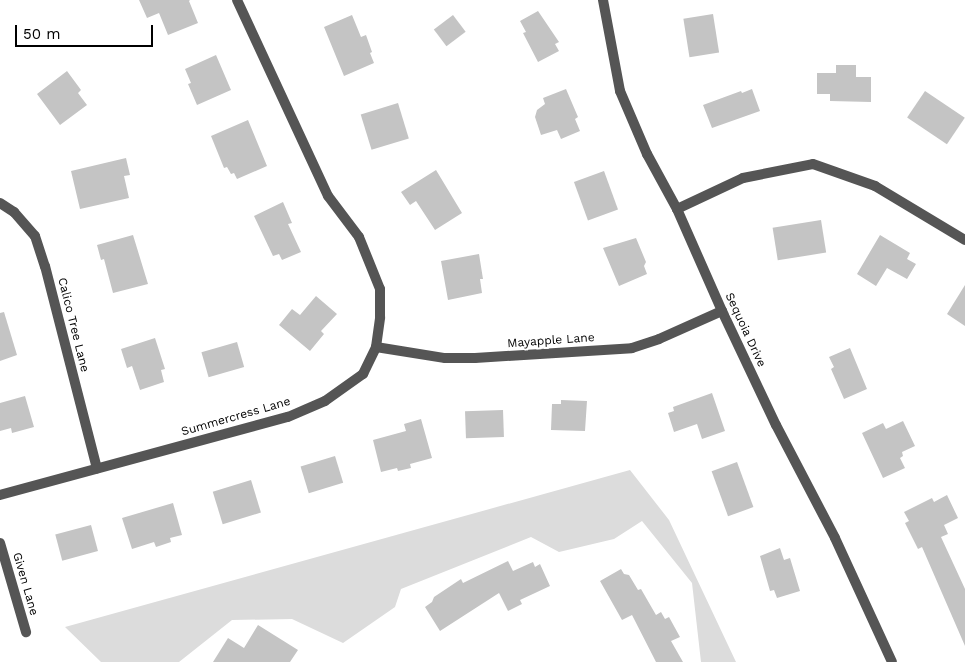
<!DOCTYPE html>
<html>
<head>
<meta charset="utf-8">
<style>
	body { margin:0 }
	#map { position:relative; width:965px; height:662px; overflow:hidden; background:#fff; font-family:"Work Sans",sans-serif }
	div>[style] { position:absolute }
	.green>* { inset:0; background:#dcdcdc }
	.building>* { inset:0; background:#c4c4c4; transform-origin:0 0 }
	.minor>* { height:10px; margin:-5px; padding:0 5px; transform-origin:5px; border-radius:5px; background:#555 }
	span { translate:-50% -50%; white-space:nowrap; text-align:center; line-height:1.15; -webkit-text-stroke:4px #fff; paint-order:stroke }
	.street-label { font-size:12px; color:#000 }
	.scale { position:absolute; left:15px; top:25px; width:138px; height:22px; box-sizing:border-box; border:2px solid #000; border-top:0; padding-left:6px; font-size:15px; line-height:18px; white-space:nowrap; color:#000; -webkit-text-stroke:4px #fff; paint-order:stroke }
</style>
</head>
<body>
<div id="map">
	<div class="green">
		<i style="clip-path:polygon(630px 470px,669px 520px,736px 662px,701px 662px,692px 583px,642px 521px,614px 539px,559px 552px,531px 537px,401px 589px,395px 607px,343px 643px,292px 619px,232px 620px,179px 662px,101px 662px,65px 627px)"></i>
	</div>
	<div class="building">
		<i style="clip-path:polygon(139px 0,190px 0,189px 1px,198px 23px,168px 35px,159px 13px,147px 18px)"></i>
		<i style="clip-path:polygon(538px 11px,559px 42px,555px 44px,559px 51px,538px 62px,523px 33px,526px 32px,520px 21px)"></i>
		<i style="left:713px;top:14px;width:39px;height:30px;rotate:81deg"></i>
		<i style="clip-path:polygon(352px 15px,361px 37px,366px 35px,372px 52px,370px 53px,374px 63px,344px 76px,324px 27px)"></i>
		<i style="left:453px;top:15px;width:21px;height:24px;rotate:53deg"></i>
		<i style="clip-path:polygon(216px 55px,231px 90px,197px 105px,188px 84px,191px 83px,185px 69px)"></i>
		<i style="clip-path:polygon(836px 65px,856px 65px,856px 77px,871px 77px,871px 102px,830px 101px,830px 94px,817px 94px,817px 73px,836px 73px)"></i>
		<i style="clip-path:polygon(67px 71px,81px 90px,78px 93px,87px 105px,60px 125px,37px 94px)"></i>
		<i style="clip-path:polygon(566px 89px,578px 117px,575px 119px,580px 131px,561px 139px,557px 130px,541px 135px,535px 117px,537px 110px,545px 104px,543px 98px)"></i>
		<i style="clip-path:polygon(752px 89px,760px 111px,712px 128px,703px 105px,741px 91px,742px 93px)"></i>
		<i style="left:925px;top:91px;width:48px;height:32px;rotate:34deg"></i>
		<i style="left:398px;top:103px;width:37px;height:39px;rotate:73deg"></i>
		<i style="clip-path:polygon(248px 120px,267px 166px,237px 179px,234px 173px,231px 174px,227px 167px,224px 168px,211px 136px)"></i>
		<i style="clip-path:polygon(126px 158px,130px 175px,124px 176px,129px 198px,80px 209px,71px 171px)"></i>
		<i style="clip-path:polygon(436px 170px,462px 213px,435px 230px,416px 201px,410px 205px,401px 192px)"></i>
		<i style="left:604px;top:171px;width:41px;height:32px;rotate:70deg"></i>
		<i style="clip-path:polygon(283px 202px,292px 223px,288px 224px,301px 252px,282px 260px,279px 254px,273px 256px,254px 216px)"></i>
		<i style="left:821px;top:220px;width:33px;height:49px;rotate:81deg"></i>
		<i style="clip-path:polygon(133px 235px,148px 284px,113px 293px,104px 259px,101px 260px,97px 245px)"></i>
		<i style="clip-path:polygon(880px 235px,910px 253px,907px 259px,916px 264px,907px 279px,887px 268px,876px 286px,857px 274px)"></i>
		<i style="clip-path:polygon(636px 238px,646px 262px,644px 266px,647px 274px,619px 286px,603px 248px)"></i>
		<i style="clip-path:polygon(479px 254px,483px 279px,480px 279px,482px 293px,448px 300px,441px 261px)"></i>
		<i style="clip-path:polygon(965px 285px,965px 326px,947px 314px)"></i>
		<i style="clip-path:polygon(316px 296px,337px 314px,321px 331px,324px 334px,310px 351px,279px 325px,292px 309px,300px 315px)"></i>
		<i style="clip-path:polygon(4px 312px,17px 355px,0 361px,0 313px)"></i>
		<i style="clip-path:polygon(155px 338px,165px 369px,161px 370px,164px 382px,140px 390px,132px 366px,127px 368px,121px 349px)"></i>
		<i style="left:237px;top:342px;width:26px;height:37px;rotate:74deg"></i>
		<i style="clip-path:polygon(850px 348px,867px 389px,844px 399px,831px 369px,834px 367px,829px 357px)"></i>
		<i style="clip-path:polygon(712px 393px,725px 431px,702px 439px,697px 424px,674px 432px,668px 413px,674px 411px,673px 407px)"></i>
		<i style="clip-path:polygon(25px 396px,34px 427px,12px 433px,11px 428px,0 431px,0 403px)"></i>
		<i style="clip-path:polygon(561px 400px,587px 401px,585px 431px,551px 430px,552px 404px,561px 404px)"></i>
		<i style="left:503px;top:410px;width:27px;height:38px;rotate:88deg"></i>
		<i style="clip-path:polygon(421px 419px,432px 458px,410px 464px,411px 468px,398px 471px,397px 468px,381px 472px,373px 440px,406px 431px,404px 424px)"></i>
		<i style="clip-path:polygon(903px 421px,915px 446px,902px 452px,903px 456px,900px 458px,905px 468px,883px 478px,862px 433px,883px 423px,886px 429px)"></i>
		<i style="left:335px;top:456px;width:28px;height:36px;rotate:73deg"></i>
		<i style="left:737px;top:462px;width:48px;height:27px;rotate:70deg"></i>
		<i style="left:251px;top:480px;width:34px;height:40px;rotate:73deg"></i>
		<i style="clip-path:polygon(947px 495px,958px 518px,944px 525px,948px 534px,941px 537px,965px 589px,965px 646px,922px 547px,918px 549px,905px 523px,909px 521px,904px 512px,932px 498px,934px 502px)"></i>
		<i style="clip-path:polygon(173px 503px,182px 535px,170px 538px,171px 542px,156px 547px,154px 542px,132px 549px,122px 518px)"></i>
		<i style="left:91px;top:525px;width:27px;height:37px;rotate:75deg"></i>
		<i style="clip-path:polygon(780px 548px,784px 560px,790px 558px,800px 591px,777px 598px,774px 590px,770px 591px,760px 556px)"></i>
		<i style="clip-path:polygon(508px 561px,513px 571px,533px 562px,535px 567px,540px 564px,550px 586px,520px 600px,522px 604px,508px 611px,499px 593px,440px 631px,425px 607px,432px 602px,434px 597px,461px 579px,463px 583px)"></i>
		<i style="clip-path:polygon(621px 569px,624px 574px,629px 575px,638px 590px,641px 589px,656px 615px,661px 612px,665px 619px,669px 617px,680px 637px,671px 641px,683px 662px,656px 662px,632px 615px,622px 620px,600px 581px)"></i>
		<i style="clip-path:polygon(258px 625px,298px 650px,290px 662px,213px 662px,228px 638px,244px 648px)"></i>
	</div>
	<div class="minor">
		<i style="left:603px;top:0;width:93px;rotate:79.4deg"></i>
		<i style="left:620px;top:91px;width:69px;rotate:66.8deg"></i>
		<i style="left:647px;top:154px;width:63px;rotate:61.4deg"></i>
		<i style="left:677px;top:209px;width:111px;rotate:66.2deg"></i>
		<i style="left:722px;top:311px;width:126px;rotate:64.7deg"></i>
		<i style="left:776px;top:425px;width:127px;rotate:62.4deg"></i>
		<i style="left:835px;top:538px;width:136px;rotate:65.3deg"></i>
		<i style="left:0;top:203px;width:17px;rotate:33deg"></i>
		<i style="left:14px;top:212px;width:32px;rotate:49deg"></i>
		<i style="left:35px;top:236px;width:32px;rotate:72deg"></i>
		<i style="left:45px;top:266px;width:209px;rotate:75.6deg"></i>
		<i style="left:677px;top:209px;width:73px;rotate:-25.2deg"></i>
		<i style="left:743px;top:178px;width:71px;rotate:-11.3deg"></i>
		<i style="left:813px;top:164px;width:66px;rotate:19.5deg"></i>
		<i style="left:875px;top:186px;width:105px;rotate:31deg"></i>
		<i style="left:376px;top:347px;width:70px;rotate:9.1deg"></i>
		<i style="left:445px;top:358px;width:30px"></i>
		<i style="left:475px;top:358px;width:157px;rotate:-3.6deg"></i>
		<i style="left:632px;top:348px;width:28px;rotate:-18deg"></i>
		<i style="left:659px;top:339px;width:69px;rotate:-24deg"></i>
		<i style="left:0;top:495px;width:298px;rotate:-15.2deg"></i>
		<i style="left:288px;top:417px;width:40px;rotate:-23.4deg"></i>
		<i style="left:325px;top:401px;width:47px;rotate:-35.4deg"></i>
		<i style="left:363px;top:374px;width:30px;rotate:-64deg"></i>
		<i style="left:376px;top:347px;width:30px;rotate:-82deg"></i>
		<i style="left:380px;top:317px;width:28px;rotate:-90deg"></i>
		<i style="left:380px;top:289px;width:56px;rotate:-112deg"></i>
		<i style="left:359px;top:237px;width:51px;rotate:-127.1deg"></i>
		<i style="left:328px;top:196px;width:216px;rotate:-114.9deg"></i>
		<i style="left:0;top:543px;width:93px;rotate:73.7deg"></i>
	</div>
	<div class="street-label">
		<span style="left:73px;top:325px;rotate:76deg">Calico Tree Lane</span>
		<span style="left:745px;top:330px;rotate:65deg">Sequoia Drive</span>
		<span style="left:551px;top:341px;rotate:-4deg">Mayapple Lane</span>
		<span style="left:236px;top:417px;rotate:-16deg">Summercress Lane</span>
		<span style="left:25px;top:584px;rotate:74deg">Given Lane</span>
	</div>
	<div class="scale">50 m</div>
</div>
</body>
</html>
